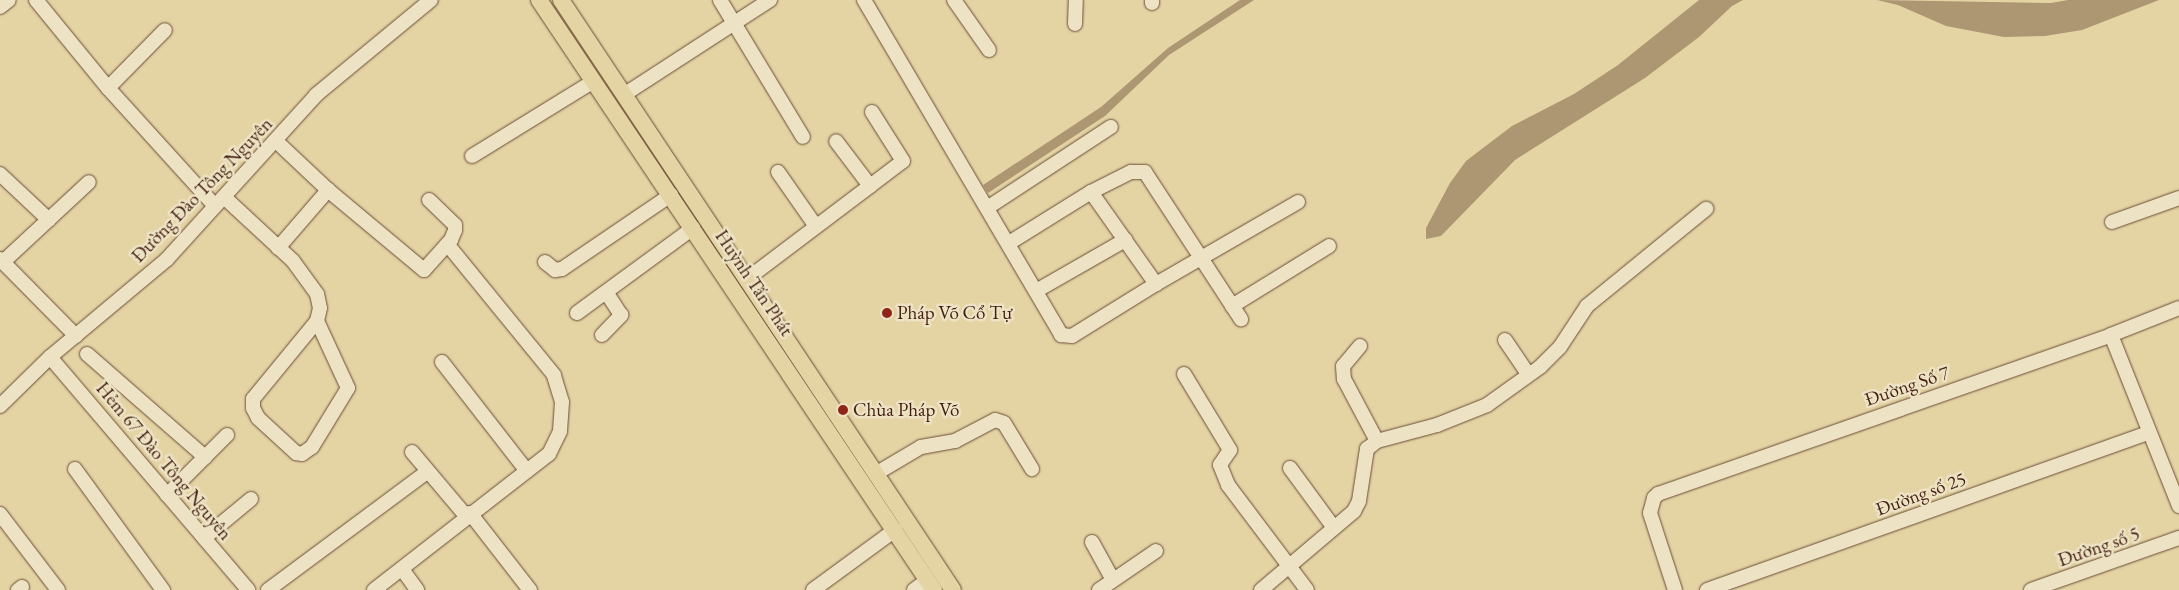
<!DOCTYPE html>
<html>
<head>
<meta charset="utf-8">
<style>
	body { margin:0 }
	#map { position:relative; width:2179px; height:590px; overflow:hidden; background:#e4d4a4; font-family:"EB Garamond",serif }
	div>[style] { position:absolute }
	.water>* { inset:0; background:#ad9672 }
	.roads { filter:drop-shadow(0 0 1px #6a4c36) drop-shadow(0 0 1px #6a4c36) }
	.minor>* { height:14px; margin:-7px; padding:0 7px; transform-origin:7px; border-radius:7px; background:#ede3c4 }
	.major>* { height:16px; margin:-8px; padding:0 8px; transform-origin:8px; border-radius:8px; background:#e4d4a4 }
	.dots>* { width:14px; height:14px; translate:-50% -50%; box-sizing:border-box; border:2px solid #ede3c4; border-radius:50% }
	span { translate:-50% -50%; white-space:nowrap; text-align:center; line-height:1.15; -webkit-text-stroke:5px #ede3c4; paint-order:stroke }
	.street-label { font-size:19px; color:#421e11 }
	.poi-label { font-size:19px; color:#421e11 }
	.left { translate:0 -50%; text-align:left }
</style>
</head>
<body>
<div id="map">
	<div class="water">
		<i style="clip-path:polygon(1240px 0,1254px 0,1169px 55px,1105px 116px,988px 193px,983px 185px,1101px 107px,1168px 48px)"></i>
		<i style="clip-path:polygon(1699px 0,1743px 0,1732px 6px,1699px 37px,1645px 78px,1515px 160px,1441px 236px,1426px 239px,1426px 228px,1450px 183px,1466px 161px,1512px 126px,1574px 94px,1618px 65px)"></i>
		<i style="clip-path:polygon(1877px 0,2051px 3px,2068px 0,2159px 0,2082px 30px,2045px 36px,2004px 37px,1946px 26px,1898px 5px)"></i>
	</div>
	<div class="roads">
		<div class="minor">
			<i style="left:36px;top:0;width:114px;rotate:50.7deg"></i>
			<i style="left:108px;top:88px;width:159px;rotate:47.8deg"></i>
			<i style="left:720px;top:0;width:160px;rotate:58.8deg"></i>
			<i style="left:864px;top:0;width:389px;rotate:59.5deg"></i>
			<i style="left:1061px;top:335px;width:11px;rotate:5deg"></i>
			<i style="left:1072px;top:336px;width:99px;rotate:-31.8deg"></i>
			<i style="left:954px;top:0;width:61px;rotate:55deg"></i>
			<i style="left:1152px;top:3px;width:3px;rotate:-90deg"></i>
			<i style="left:0;top:7px;width:11px;rotate:-38deg"></i>
			<i style="left:1075px;top:24px;width:24px;rotate:-88deg"></i>
			<i style="left:108px;top:88px;width:81px;rotate:-45.5deg"></i>
			<i style="left:625px;top:94px;width:173px;rotate:-33deg"></i>
			<i style="left:276px;top:141px;width:71px;rotate:43.3deg"></i>
			<i style="left:328px;top:190px;width:125px;rotate:39.8deg"></i>
			<i style="left:424px;top:270px;width:40px;rotate:-48deg"></i>
			<i style="left:451px;top:240px;width:11px;rotate:-68deg"></i>
			<i style="left:455px;top:230px;width:5px;rotate:-90deg"></i>
			<i style="left:455px;top:225px;width:36px;rotate:-136deg"></i>
			<i style="left:472px;top:156px;width:143px;rotate:-31.6deg"></i>
			<i style="left:778px;top:172px;width:65px;rotate:55.1deg"></i>
			<i style="left:0;top:174px;width:67px;rotate:43.2deg"></i>
			<i style="left:870px;top:186px;width:41px;rotate:-37.1deg"></i>
			<i style="left:903px;top:161px;width:58px;rotate:-122.3deg"></i>
			<i style="left:1091px;top:192px;width:113px;rotate:54.8deg"></i>
			<i style="left:1156px;top:284px;width:164px;rotate:-30deg"></i>
			<i style="left:224px;top:197px;width:94px;rotate:42.8deg"></i>
			<i style="left:293px;top:261px;width:41px;rotate:54deg"></i>
			<i style="left:317px;top:294px;width:14px;rotate:78deg"></i>
			<i style="left:320px;top:308px;width:13px;rotate:103deg"></i>
			<i style="left:317px;top:321px;width:101px;rotate:129.4deg"></i>
			<i style="left:253px;top:399px;width:9px;rotate:90deg"></i>
			<i style="left:253px;top:408px;width:11px;rotate:63deg"></i>
			<i style="left:258px;top:418px;width:52px;rotate:42.6deg"></i>
			<i style="left:296px;top:453px;width:6px;rotate:9deg"></i>
			<i style="left:302px;top:454px;width:12px;rotate:-35deg"></i>
			<i style="left:312px;top:447px;width:69px;rotate:-58.6deg"></i>
			<i style="left:348px;top:388px;width:74px;rotate:-114.8deg"></i>
			<i style="left:987px;top:208px;width:148px;rotate:-33.2deg"></i>
			<i style="left:2112px;top:222px;width:71px;rotate:-19.7deg"></i>
			<i style="left:1009px;top:243px;width:97px;rotate:-31.9deg"></i>
			<i style="left:1091px;top:192px;width:45px;rotate:-26.6deg"></i>
			<i style="left:1131px;top:172px;width:14px"></i>
			<i style="left:1145px;top:172px;width:176px;rotate:56.9deg"></i>
			<i style="left:278px;top:248px;width:77px;rotate:-49.2deg"></i>
			<i style="left:0;top:259px;width:108px;rotate:45.4deg"></i>
			<i style="left:3px;top:262px;width:117px;rotate:-42.9deg"></i>
			<i style="left:545px;top:262px;width:13px;rotate:39deg"></i>
			<i style="left:555px;top:270px;width:7px;rotate:-8deg"></i>
			<i style="left:562px;top:269px;width:132px;rotate:-34.2deg"></i>
			<i style="left:747px;top:279px;width:154px;rotate:-37.1deg"></i>
			<i style="left:870px;top:186px;width:56px;rotate:-127.1deg"></i>
			<i style="left:1036px;top:291px;width:103px;rotate:-29.8deg"></i>
			<i style="left:1232px;top:306px;width:114px;rotate:-31.7deg"></i>
			<i style="left:577px;top:313px;width:144px;rotate:-36.2deg"></i>
			<i style="left:602px;top:335px;width:28px;rotate:-46deg"></i>
			<i style="left:621px;top:315px;width:27px;rotate:-123deg"></i>
			<i style="left:2111px;top:335px;width:184px;rotate:68.3deg"></i>
			<i style="left:1505px;top:340px;width:41px;rotate:55.9deg"></i>
			<i style="left:1360px;top:346px;width:26px;rotate:130deg"></i>
			<i style="left:1343px;top:366px;width:13px;rotate:86deg"></i>
			<i style="left:1344px;top:379px;width:70px;rotate:62deg"></i>
			<i style="left:87px;top:354px;width:157px;rotate:41.1deg"></i>
			<i style="left:50px;top:357px;width:306px;rotate:49.6deg"></i>
			<i style="left:442px;top:362px;width:138px;rotate:52.1deg"></i>
			<i style="left:1184px;top:374px;width:89px;rotate:58.8deg"></i>
			<i style="left:1230px;top:450px;width:18px;rotate:124deg"></i>
			<i style="left:1220px;top:465px;width:22px;rotate:68deg"></i>
			<i style="left:1228px;top:485px;width:131px;rotate:53deg"></i>
			<i style="left:0;top:406px;width:70px;rotate:-44.4deg"></i>
			<i style="left:50px;top:357px;width:153px;rotate:-39.9deg"></i>
			<i style="left:167px;top:259px;width:222px;rotate:-47.7deg"></i>
			<i style="left:316px;top:95px;width:149px;rotate:-39.6deg"></i>
			<i style="left:412px;top:452px;width:84px;rotate:49.8deg"></i>
			<i style="left:1290px;top:468px;width:74px;rotate:53.7deg"></i>
			<i style="left:75px;top:469px;width:150px;rotate:54deg"></i>
			<i style="left:877px;top:473px;width:51px;rotate:-30.6deg"></i>
			<i style="left:921px;top:447px;width:35px;rotate:-10deg"></i>
			<i style="left:955px;top:441px;width:45px;rotate:-27.7deg"></i>
			<i style="left:995px;top:420px;width:9px;rotate:18deg"></i>
			<i style="left:1004px;top:423px;width:54px;rotate:58.7deg"></i>
			<i style="left:167px;top:495px;width:85px;rotate:-45deg"></i>
			<i style="left:470px;top:513px;width:98px;rotate:52.1deg"></i>
			<i style="left:0;top:514px;width:96px;rotate:52.7deg"></i>
			<i style="left:204px;top:538px;width:61px;rotate:-39.7deg"></i>
			<i style="left:1092px;top:542px;width:43px;rotate:61.1deg"></i>
			<i style="left:402px;top:569px;width:26px;rotate:54deg"></i>
			<i style="left:18px;top:590px;width:5px;rotate:-37deg"></i>
			<i style="left:268px;top:590px;width:199px;rotate:-36.6deg"></i>
			<i style="left:374px;top:590px;width:222px;rotate:-37.9deg"></i>
			<i style="left:549px;top:454px;width:25px;rotate:-64deg"></i>
			<i style="left:560px;top:431px;width:29px;rotate:-86deg"></i>
			<i style="left:562px;top:402px;width:28px;rotate:-107deg"></i>
			<i style="left:554px;top:375px;width:169px;rotate:-129.2deg"></i>
			<i style="left:813px;top:590px;width:102px;rotate:-36.2deg"></i>
			<i style="left:914px;top:590px;width:17px;rotate:-36deg"></i>
			<i style="left:1099px;top:590px;width:69px;rotate:-34.4deg"></i>
			<i style="left:1261px;top:590px;width:122px;rotate:-40.3deg"></i>
			<i style="left:1354px;top:511px;width:11px;rotate:-63deg"></i>
			<i style="left:1359px;top:501px;width:53px;rotate:-81.3deg"></i>
			<i style="left:1367px;top:449px;width:13px;rotate:-39deg"></i>
			<i style="left:1377px;top:441px;width:62px;rotate:-14.9deg"></i>
			<i style="left:1437px;top:425px;width:54px;rotate:-21.8deg"></i>
			<i style="left:1487px;top:405px;width:65px;rotate:-35.6deg"></i>
			<i style="left:1540px;top:367px;width:28px;rotate:-45deg"></i>
			<i style="left:1560px;top:347px;width:49px;rotate:-56.6deg"></i>
			<i style="left:1587px;top:306px;width:154px;rotate:-39.2deg"></i>
			<i style="left:1675px;top:590px;width:81px;rotate:-108deg"></i>
			<i style="left:1650px;top:513px;width:16px;rotate:-75deg"></i>
			<i style="left:1654px;top:498px;width:6px;rotate:-45deg"></i>
			<i style="left:1658px;top:494px;width:480px;rotate:-19.3deg"></i>
			<i style="left:2111px;top:335px;width:73px;rotate:-21.7deg"></i>
			<i style="left:1707px;top:590px;width:468px;rotate:-19.6deg"></i>
			<i style="left:2031px;top:590px;width:157px;rotate:-19.4deg"></i>
		</div>
		<div class="major">
			<i style="left:539px;top:0;width:710px;rotate:56.2deg"></i>
			<i style="left:561px;top:0;width:708px;rotate:56.4deg"></i>
		</div>
	</div>
	<div class="dots">
		<i style="left:887px;top:313px;background:#8f2418"></i>
		<i style="left:843px;top:410px;background:#8f2418"></i>
	</div>
	<div class="street-label">
		<span style="left:202px;top:190px;rotate:-46deg">Đường Đào Tông Nguyên</span>
		<span style="left:754px;top:283px;rotate:56deg">Huỳnh Tấn Phát</span>
		<span style="left:1907px;top:386px;rotate:-19deg">Đường Số 7</span>
		<span style="left:164px;top:461px;rotate:50deg">Hẻm 67 Đào Tông Nguyên</span>
		<span style="left:1921px;top:494px;rotate:-20deg">Đường số 25</span>
		<span style="left:2099px;top:547px;rotate:-19deg">Đường số 5</span>
	</div>
	<div class="poi-label">
		<span class="left" style="left:897px;top:313px">Pháp Võ Cổ Tự</span>
		<span class="left" style="left:853px;top:410px">Chùa Pháp Võ</span>
	</div>
</div>
</body>
</html>
